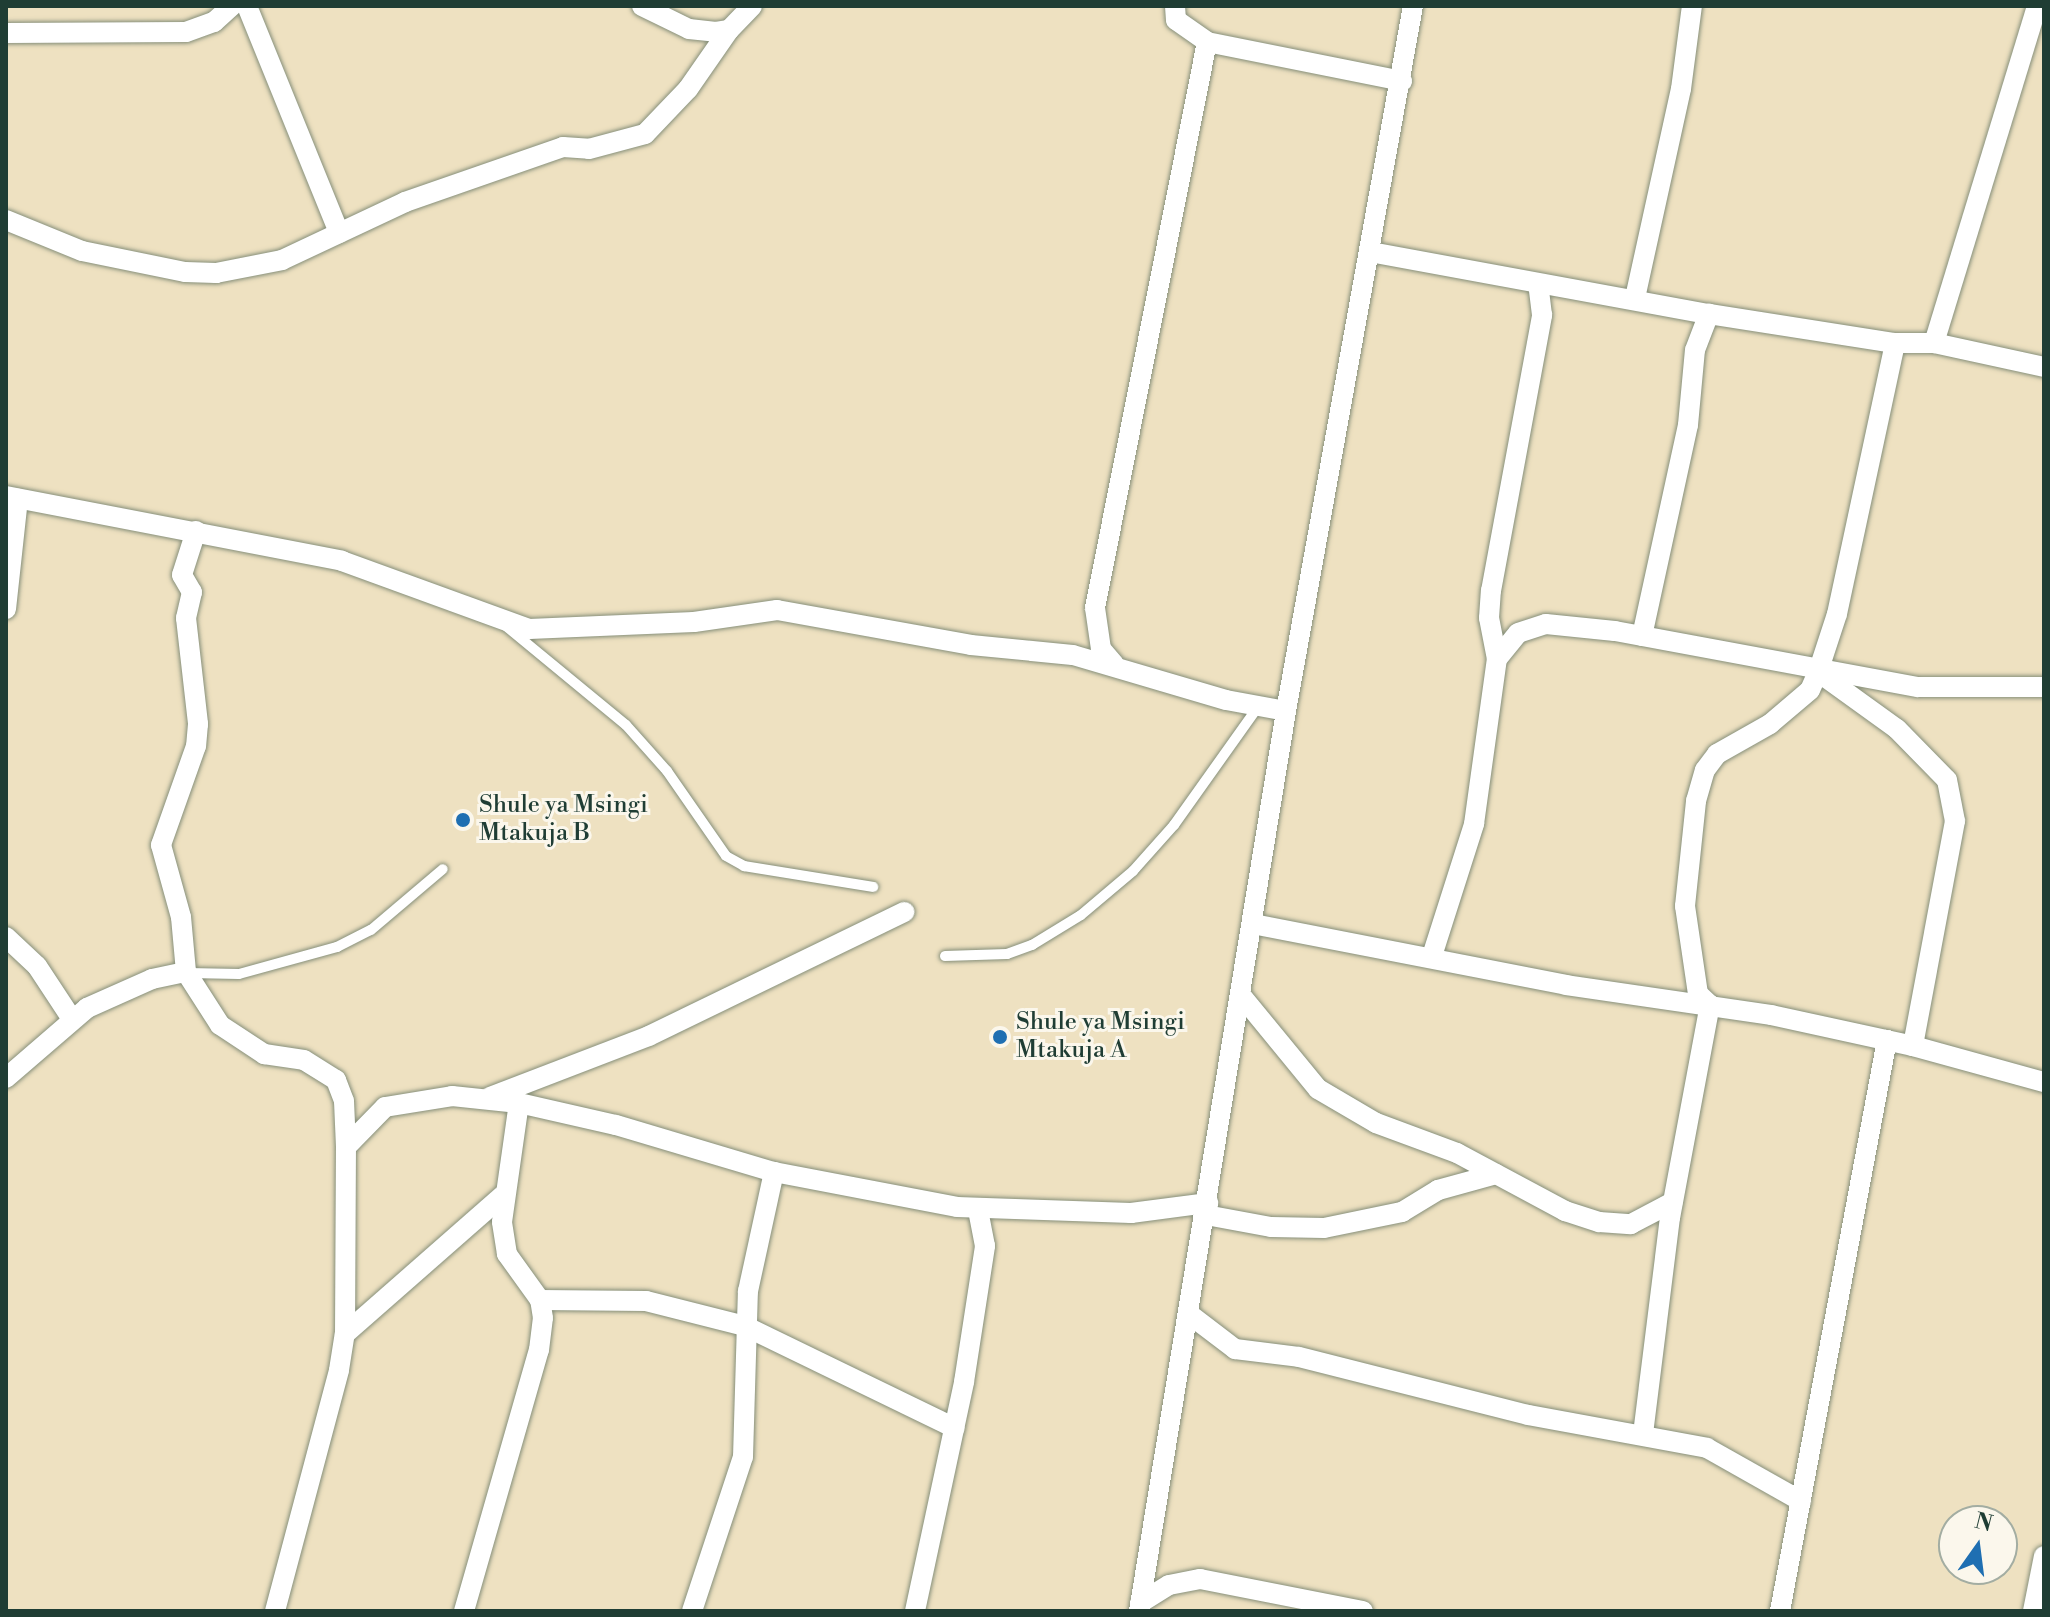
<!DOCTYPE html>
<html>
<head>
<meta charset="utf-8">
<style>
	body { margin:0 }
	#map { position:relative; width:2050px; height:1617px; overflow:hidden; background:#eee1c1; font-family:"Libre Bodoni",serif }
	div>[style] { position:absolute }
	.roads { filter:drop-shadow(0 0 2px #868f7a) drop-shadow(0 0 2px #868f7a) }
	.service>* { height:10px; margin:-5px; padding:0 5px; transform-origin:5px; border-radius:5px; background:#fff }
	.minor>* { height:20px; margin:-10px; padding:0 10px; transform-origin:10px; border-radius:10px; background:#fff }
	.dots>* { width:22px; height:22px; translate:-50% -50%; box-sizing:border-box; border:4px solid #fbf7ec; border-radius:50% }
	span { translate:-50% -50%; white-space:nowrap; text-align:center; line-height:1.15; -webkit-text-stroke:6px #fbf7ec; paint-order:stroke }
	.poi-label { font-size:24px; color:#1f3d34 }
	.left { translate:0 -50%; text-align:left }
	.frame { position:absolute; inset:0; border:8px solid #1f3d34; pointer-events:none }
	.north { position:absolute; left:1938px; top:1505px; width:80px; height:80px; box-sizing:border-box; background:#fbf7ec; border:2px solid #a3ada2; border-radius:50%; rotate:14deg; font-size:22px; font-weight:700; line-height:32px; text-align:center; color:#1f3d34 }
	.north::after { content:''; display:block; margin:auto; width:28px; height:36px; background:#1f6fb2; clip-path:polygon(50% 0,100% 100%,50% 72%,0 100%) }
</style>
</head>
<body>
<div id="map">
	<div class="roads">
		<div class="service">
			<i style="left:507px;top:627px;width:154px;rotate:39.5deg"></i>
			<i style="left:626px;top:725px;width:62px;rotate:48.3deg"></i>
			<i style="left:667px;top:771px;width:103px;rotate:55.2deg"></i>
			<i style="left:726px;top:856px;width:21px;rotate:29deg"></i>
			<i style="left:744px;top:866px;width:131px;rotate:9.2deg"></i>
			<i style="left:945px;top:956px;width:62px;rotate:-1.8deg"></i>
			<i style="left:1007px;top:954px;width:27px;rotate:-20deg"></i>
			<i style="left:1032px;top:945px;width:57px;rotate:-31.5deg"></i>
			<i style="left:1081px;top:915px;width:68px;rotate:-40.2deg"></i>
			<i style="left:1133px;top:871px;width:62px;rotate:-48.3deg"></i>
			<i style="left:1174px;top:825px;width:145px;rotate:-54.6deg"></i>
			<i style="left:188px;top:973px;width:51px;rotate:1.1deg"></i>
			<i style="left:239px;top:974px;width:102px;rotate:-15.4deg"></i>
			<i style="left:337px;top:947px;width:38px;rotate:-27deg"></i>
			<i style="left:371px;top:930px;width:94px;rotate:-40.3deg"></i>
		</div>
		<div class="minor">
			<i style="left:247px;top:6px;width:245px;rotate:67.9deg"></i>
			<i style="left:642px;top:6px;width:52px;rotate:26.1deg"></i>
			<i style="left:689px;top:29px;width:27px;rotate:6deg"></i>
			<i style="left:716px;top:32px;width:13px;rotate:-9deg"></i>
			<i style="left:729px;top:30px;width:33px;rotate:-46deg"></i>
			<i style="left:1175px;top:6px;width:14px;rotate:86deg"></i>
			<i style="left:1176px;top:20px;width:38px;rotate:35deg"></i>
			<i style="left:1207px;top:42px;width:199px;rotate:11.3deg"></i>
			<i style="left:6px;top:33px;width:180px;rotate:-0.3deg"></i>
			<i style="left:186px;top:32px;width:30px;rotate:-20deg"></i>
			<i style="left:214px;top:22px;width:24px;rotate:-42deg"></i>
			<i style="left:6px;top:220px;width:82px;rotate:22.2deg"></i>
			<i style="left:82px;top:251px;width:105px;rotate:11.5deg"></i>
			<i style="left:185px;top:272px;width:31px;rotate:2deg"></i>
			<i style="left:216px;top:273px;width:67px;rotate:-11.1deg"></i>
			<i style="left:282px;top:260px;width:136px;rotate:-25.2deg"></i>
			<i style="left:405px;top:202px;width:167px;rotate:-19.2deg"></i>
			<i style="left:563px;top:147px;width:26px;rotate:4deg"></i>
			<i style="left:589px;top:149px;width:58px;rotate:-15deg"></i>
			<i style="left:645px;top:134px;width:62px;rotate:-46.3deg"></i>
			<i style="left:688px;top:89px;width:72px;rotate:-55.2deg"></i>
			<i style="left:1370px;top:252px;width:345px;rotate:10.4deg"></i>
			<i style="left:1709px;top:314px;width:188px;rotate:8.9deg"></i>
			<i style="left:1895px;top:343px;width:39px"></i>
			<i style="left:1934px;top:343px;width:113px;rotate:12.3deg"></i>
			<i style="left:1635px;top:298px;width:214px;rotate:-77.6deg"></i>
			<i style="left:1681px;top:89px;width:84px;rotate:-82.5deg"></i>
			<i style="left:1934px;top:343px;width:352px;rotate:-73deg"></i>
			<i style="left:6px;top:496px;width:342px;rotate:10.9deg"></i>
			<i style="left:342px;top:561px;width:199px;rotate:20deg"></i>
			<i style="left:529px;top:629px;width:165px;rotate:-2.4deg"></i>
			<i style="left:694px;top:622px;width:84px;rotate:-8.2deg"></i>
			<i style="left:777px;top:610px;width:197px;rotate:10.2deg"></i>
			<i style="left:971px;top:645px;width:102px;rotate:5.6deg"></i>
			<i style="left:1073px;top:655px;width:159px;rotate:16.4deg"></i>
			<i style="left:1226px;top:700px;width:61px;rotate:10.4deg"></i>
			<i style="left:196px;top:531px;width:46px;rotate:107.7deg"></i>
			<i style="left:182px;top:575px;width:20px;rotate:60deg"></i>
			<i style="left:192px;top:592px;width:27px;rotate:103deg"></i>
			<i style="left:186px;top:618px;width:107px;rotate:83.5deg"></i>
			<i style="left:198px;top:724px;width:22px;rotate:95deg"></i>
			<i style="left:196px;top:746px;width:105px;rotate:109.5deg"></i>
			<i style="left:161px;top:845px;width:75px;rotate:74.5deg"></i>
			<i style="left:181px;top:917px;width:55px;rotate:84.8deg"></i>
			<i style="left:186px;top:972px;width:63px;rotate:57.3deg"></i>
			<i style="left:220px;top:1025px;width:53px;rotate:33.4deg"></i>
			<i style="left:264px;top:1054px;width:40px;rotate:8.5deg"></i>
			<i style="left:304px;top:1060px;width:38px;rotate:32deg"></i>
			<i style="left:336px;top:1080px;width:22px;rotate:69deg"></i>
			<i style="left:344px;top:1101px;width:46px;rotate:87.5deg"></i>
			<i style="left:6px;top:609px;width:111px;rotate:-83.8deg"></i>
			<i style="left:1642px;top:636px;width:216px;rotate:-77.7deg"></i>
			<i style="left:1688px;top:425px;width:75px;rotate:-84.7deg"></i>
			<i style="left:1695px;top:350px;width:39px;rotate:-69deg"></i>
			<i style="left:1497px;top:659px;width:42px;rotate:-101deg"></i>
			<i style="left:1489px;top:618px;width:27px;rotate:-86deg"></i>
			<i style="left:1491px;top:591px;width:281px;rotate:-79.5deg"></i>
			<i style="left:1542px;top:315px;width:31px;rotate:-97deg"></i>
			<i style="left:1114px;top:664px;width:20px;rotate:-131deg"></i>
			<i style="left:1101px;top:649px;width:41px;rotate:-98.3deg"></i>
			<i style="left:1095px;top:608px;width:577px;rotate:-78.81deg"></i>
			<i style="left:1818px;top:672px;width:97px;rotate:35.8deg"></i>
			<i style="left:1897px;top:729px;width:71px;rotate:45.6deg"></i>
			<i style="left:1947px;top:780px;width:42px;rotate:79deg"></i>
			<i style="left:1955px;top:821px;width:229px;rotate:100.6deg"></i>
			<i style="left:1253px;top:924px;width:319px;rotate:11deg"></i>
			<i style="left:1566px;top:985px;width:207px;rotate:8.3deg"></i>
			<i style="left:1771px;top:1015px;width:145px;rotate:12.3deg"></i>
			<i style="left:1913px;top:1046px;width:136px;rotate:15.4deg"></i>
			<i style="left:6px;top:937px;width:42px;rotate:43.1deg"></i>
			<i style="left:37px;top:966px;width:64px;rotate:56.6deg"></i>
			<i style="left:1432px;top:956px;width:139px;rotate:-72.3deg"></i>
			<i style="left:1474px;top:824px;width:167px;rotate:-82.1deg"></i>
			<i style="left:1497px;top:659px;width:33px;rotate:-51deg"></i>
			<i style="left:1518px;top:633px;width:29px;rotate:-18deg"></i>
			<i style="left:1546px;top:624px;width:69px;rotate:5.8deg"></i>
			<i style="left:1615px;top:631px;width:308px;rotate:10.5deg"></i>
			<i style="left:1918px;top:687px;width:126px"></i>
			<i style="left:1240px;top:994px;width:123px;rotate:50.6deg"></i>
			<i style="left:1318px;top:1089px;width:67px;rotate:30.4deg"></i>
			<i style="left:1376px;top:1123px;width:86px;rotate:20.3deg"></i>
			<i style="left:1457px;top:1153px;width:123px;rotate:28.2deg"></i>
			<i style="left:1565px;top:1211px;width:36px;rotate:18deg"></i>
			<i style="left:1599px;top:1222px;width:32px;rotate:4deg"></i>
			<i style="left:1631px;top:1224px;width:47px;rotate:-27.6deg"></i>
			<i style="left:6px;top:1078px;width:107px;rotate:-40.8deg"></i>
			<i style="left:87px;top:1008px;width:71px;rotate:-24deg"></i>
			<i style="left:152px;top:979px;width:35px;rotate:-12deg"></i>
			<i style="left:490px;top:1097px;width:170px;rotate:-21deg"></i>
			<i style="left:649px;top:1036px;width:284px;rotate:-25.9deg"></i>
			<i style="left:1206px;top:1215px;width:66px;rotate:10.5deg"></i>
			<i style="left:1271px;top:1227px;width:53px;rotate:1.1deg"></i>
			<i style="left:1324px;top:1228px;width:80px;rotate:-11.6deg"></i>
			<i style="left:1402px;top:1212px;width:42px;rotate:-31.4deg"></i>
			<i style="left:1438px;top:1190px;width:60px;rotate:-15.4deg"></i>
			<i style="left:540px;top:1300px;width:106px;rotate:0.5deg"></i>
			<i style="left:646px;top:1301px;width:102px;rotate:14.2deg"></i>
			<i style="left:745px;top:1326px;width:233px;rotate:25.9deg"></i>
			<i style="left:1189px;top:1314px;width:58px;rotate:37.3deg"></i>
			<i style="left:1235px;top:1349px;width:64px;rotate:7.1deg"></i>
			<i style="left:1299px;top:1357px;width:236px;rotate:14.2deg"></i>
			<i style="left:1528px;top:1415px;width:182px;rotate:10.4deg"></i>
			<i style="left:1707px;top:1448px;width:108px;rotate:29.4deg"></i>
			<i style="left:345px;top:1334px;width:209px;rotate:-41.3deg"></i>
			<i style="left:1643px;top:1434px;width:218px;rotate:-82.9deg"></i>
			<i style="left:1670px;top:1218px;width:217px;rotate:-79.4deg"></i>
			<i style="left:1710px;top:1005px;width:16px;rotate:-137deg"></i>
			<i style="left:1698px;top:994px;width:89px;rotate:-98.4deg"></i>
			<i style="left:1685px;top:906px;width:106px;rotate:-84deg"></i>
			<i style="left:1696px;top:801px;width:32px;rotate:-74deg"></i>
			<i style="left:1705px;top:770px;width:20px;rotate:-53deg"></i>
			<i style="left:1717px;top:754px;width:61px;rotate:-29.5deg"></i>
			<i style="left:1770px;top:724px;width:52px;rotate:-40.4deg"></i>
			<i style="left:1810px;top:690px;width:20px;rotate:-66deg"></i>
			<i style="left:1818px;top:672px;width:61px;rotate:-71.9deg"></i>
			<i style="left:1837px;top:614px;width:277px;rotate:-77.9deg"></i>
			<i style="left:1140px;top:1603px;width:34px;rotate:-32deg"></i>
			<i style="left:1169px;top:1585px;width:32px;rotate:-11deg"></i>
			<i style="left:1200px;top:1579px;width:166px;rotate:11.1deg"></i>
			<i style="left:275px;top:1611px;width:249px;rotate:-75.1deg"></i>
			<i style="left:339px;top:1370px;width:36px;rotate:-81deg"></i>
			<i style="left:345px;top:1334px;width:187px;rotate:-89.7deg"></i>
			<i style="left:346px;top:1147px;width:56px;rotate:-45.7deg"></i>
			<i style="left:385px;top:1107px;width:68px;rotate:-9.3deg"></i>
			<i style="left:452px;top:1096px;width:67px;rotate:6deg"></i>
			<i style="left:519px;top:1103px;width:99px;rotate:12.8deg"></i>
			<i style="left:616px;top:1125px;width:165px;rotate:16.6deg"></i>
			<i style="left:774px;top:1172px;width:186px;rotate:10.8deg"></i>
			<i style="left:957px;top:1207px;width:174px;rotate:2deg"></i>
			<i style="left:1131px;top:1213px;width:78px;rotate:-7.4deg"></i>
			<i style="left:464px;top:1611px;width:272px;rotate:-74deg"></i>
			<i style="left:539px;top:1350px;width:32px;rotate:-83deg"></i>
			<i style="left:543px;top:1318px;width:18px;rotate:-99deg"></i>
			<i style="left:540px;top:1300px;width:57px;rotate:-125.7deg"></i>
			<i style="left:507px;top:1254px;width:32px;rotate:-99deg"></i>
			<i style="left:502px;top:1222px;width:120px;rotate:-81.9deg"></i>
			<i style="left:692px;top:1611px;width:162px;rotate:-71.7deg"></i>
			<i style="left:743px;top:1457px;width:166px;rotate:-88.3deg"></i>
			<i style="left:748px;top:1291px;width:122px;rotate:-77.7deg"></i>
			<i style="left:915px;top:1611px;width:234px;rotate:-77.9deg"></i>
			<i style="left:964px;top:1382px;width:138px;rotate:-81.2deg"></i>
			<i style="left:985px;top:1246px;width:38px;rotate:-101deg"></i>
			<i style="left:1139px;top:1611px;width:912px;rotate:-80.72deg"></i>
			<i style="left:1286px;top:711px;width:716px;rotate:-79.79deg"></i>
			<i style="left:1780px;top:1611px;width:581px;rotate:-79.39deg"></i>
			<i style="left:2033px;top:1611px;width:56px;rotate:-78.7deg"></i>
		</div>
	</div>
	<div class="dots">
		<i style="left:463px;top:820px;background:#1f6fb2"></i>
		<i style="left:1000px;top:1037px;background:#1f6fb2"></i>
	</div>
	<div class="poi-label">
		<span class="left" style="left:479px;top:820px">Shule ya Msingi<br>Mtakuja B</span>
		<span class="left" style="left:1016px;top:1037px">Shule ya Msingi<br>Mtakuja A</span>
	</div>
	<div class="frame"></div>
	<div class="north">N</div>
</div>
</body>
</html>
